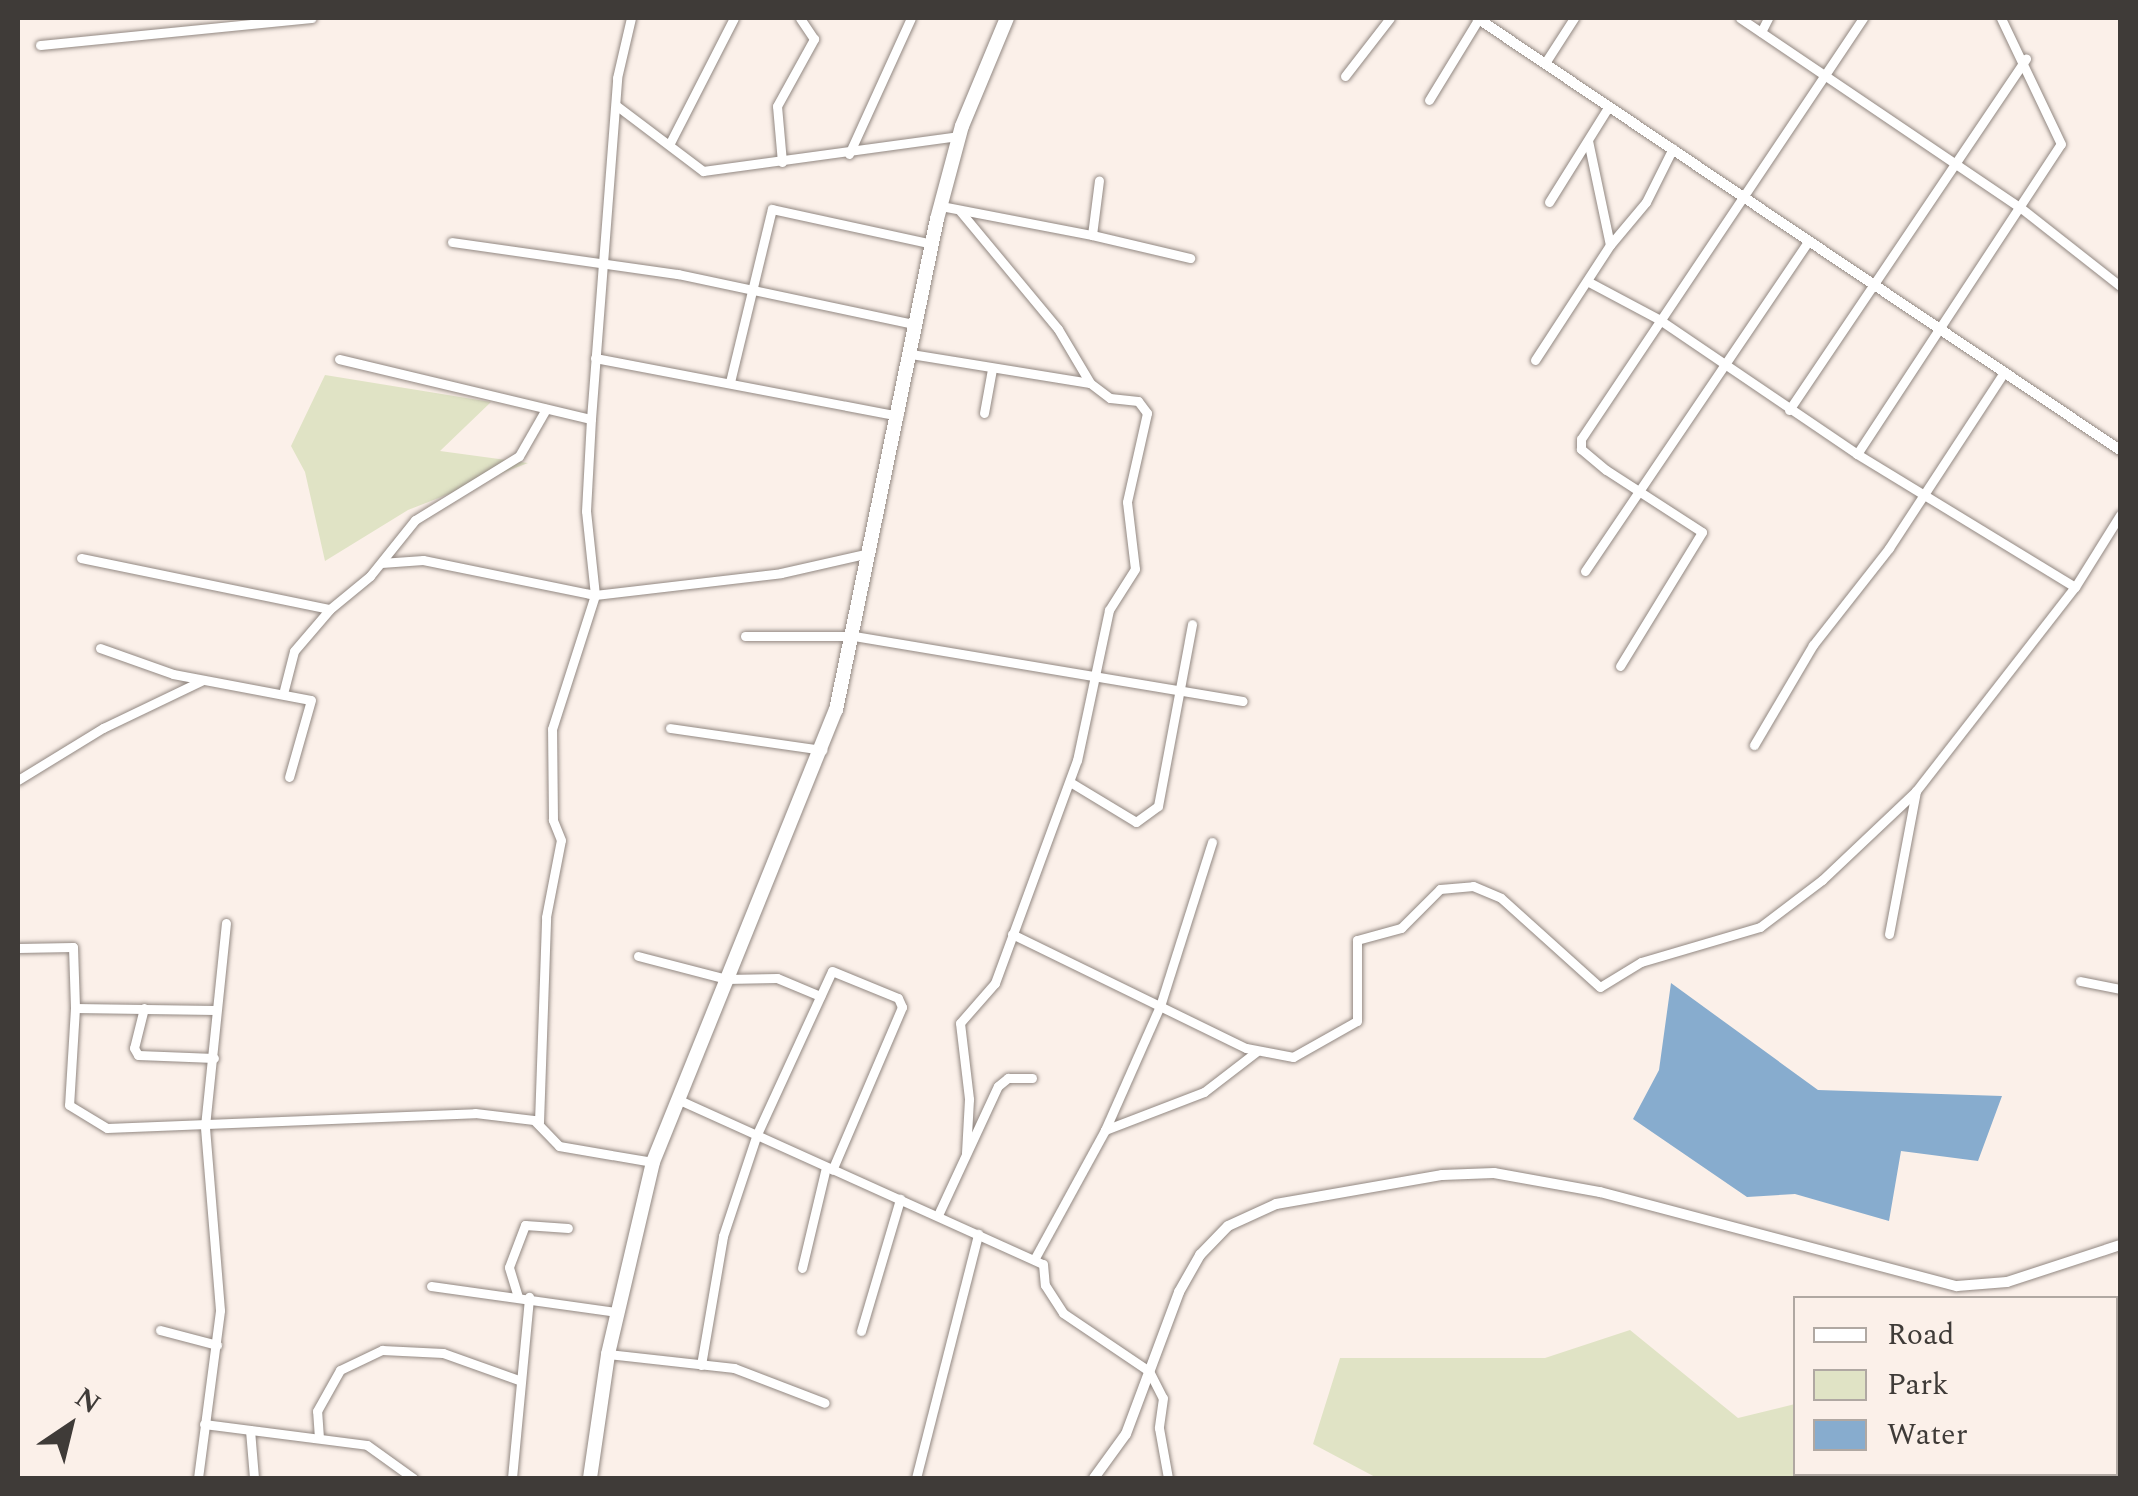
<!DOCTYPE html>
<html>
<head>
<meta charset="utf-8">
<style>
	body { margin:0 }
	#map { position:relative; width:2138px; height:1496px; overflow:hidden; background:#fbf0e9; font-family:Spectral,serif }
	div>[style] { position:absolute }
	.green>* { inset:0; background:#e0e3c5 }
	.water>* { inset:0; background:#87acce }
	.roads { filter:drop-shadow(0 0 2px #928882) drop-shadow(0 0 2px #928882) }
	.minor>* { height:9px; margin:-4.5px; padding:0 4.5px; transform-origin:4.5px; border-radius:4.5px; background:#fff }
	.tertiary>* { height:10px; margin:-5px; padding:0 5px; transform-origin:5px; border-radius:5px; background:#fff }
	.trunk>* { height:14px; margin:-7px; padding:0 7px; transform-origin:7px; border-radius:7px; background:#fff }
	span { translate:-50% -50%; white-space:nowrap; text-align:center; line-height:1.15; -webkit-text-stroke:8px #fbf0e9; paint-order:stroke }
	.frame { position:absolute; inset:0; border:20px solid #3f3b38; pointer-events:none }
	.legend { position:absolute; left:1793px; top:1296px; width:325px; height:180px; box-sizing:border-box; background:#fbf0e9; border:2px solid #b0a8a2; margin:0; padding:12px 18px; list-style:none; font-size:30px; color:#3f3b38 }
	.legend li { display:flex; align-items:center; gap:20px; height:50px }
	.legend b { width:50px; border:2px solid #b0a8a2 }
	.north { position:absolute; left:20px; top:1376px; width:100px; height:100px; -webkit-text-stroke:8px #fbf0e9; paint-order:stroke; rotate:35deg; font-size:28px; font-weight:700; line-height:40px; text-align:center; color:#3f3b38 }
	.north::after { content:''; display:block; margin:auto; width:35px; height:45px; background:#3f3b38; clip-path:polygon(50% 0,100% 100%,50% 72%,0 100%) }
</style>
</head>
<body>
<div id="map">
	<div class="green">
		<i style="clip-path:polygon(325px 375px,491px 402px,440px 451px,528px 463px,408px 510px,325px 561px,305px 472px,291px 446px)"></i>
		<i style="clip-path:polygon(1630px 1330px,1738px 1418px,1795px 1404px,1796px 1474px,2116px 1474px,2120px 1373px,2120px 1478px,1377px 1478px,1313px 1444px,1340px 1358px,1545px 1358px)"></i>
	</div>
	<div class="water">
		<i style="clip-path:polygon(1671px 983px,1818px 1090px,2002px 1096px,1978px 1161px,1901px 1151px,1889px 1221px,1795px 1194px,1747px 1197px,1633px 1119px,1659px 1070px)"></i>
	</div>
	<div class="roads">
		<div class="minor">
			<i style="left:1740px;top:18px;width:339px;rotate:34.1deg"></i>
			<i style="left:2021px;top:208px;width:126px;rotate:38.2deg"></i>
			<i style="left:1761px;top:32px;width:16px;rotate:-63deg"></i>
			<i style="left:40px;top:45px;width:273px;rotate:-5.7deg"></i>
			<i style="left:1545px;top:63px;width:54px;rotate:-57.2deg"></i>
			<i style="left:1345px;top:76px;width:73px;rotate:-52.2deg"></i>
			<i style="left:1429px;top:100px;width:96px;rotate:-58.6deg"></i>
			<i style="left:617px;top:106px;width:108px;rotate:37.1deg"></i>
			<i style="left:703px;top:171px;width:259px;rotate:-7.8deg"></i>
			<i style="left:670px;top:143px;width:140px;rotate:-62.9deg"></i>
			<i style="left:849px;top:154px;width:149px;rotate:-65.5deg"></i>
			<i style="left:782px;top:162px;width:56px;rotate:-95.1deg"></i>
			<i style="left:777px;top:106px;width:77px;rotate:-61.1deg"></i>
			<i style="left:814px;top:39px;width:25px;rotate:-124deg"></i>
			<i style="left:1549px;top:202px;width:113px;rotate:-58deg"></i>
			<i style="left:941px;top:206px;width:154px;rotate:10.9deg"></i>
			<i style="left:1092px;top:235px;width:55px;rotate:-82.7deg"></i>
			<i style="left:960px;top:211px;width:153px;rotate:50.3deg"></i>
			<i style="left:1058px;top:329px;width:63px;rotate:59.3deg"></i>
			<i style="left:1090px;top:383px;width:25px;rotate:37deg"></i>
			<i style="left:1110px;top:398px;width:28px;rotate:6deg"></i>
			<i style="left:1138px;top:401px;width:15px;rotate:53deg"></i>
			<i style="left:1147px;top:413px;width:91px;rotate:102.7deg"></i>
			<i style="left:1127px;top:502px;width:67px;rotate:83.2deg"></i>
			<i style="left:1135px;top:569px;width:49px;rotate:122.4deg"></i>
			<i style="left:1109px;top:610px;width:153px;rotate:102deg"></i>
			<i style="left:1077px;top:760px;width:238px;rotate:110.2deg"></i>
			<i style="left:995px;top:983px;width:53px;rotate:131.2deg"></i>
			<i style="left:960px;top:1023px;width:77px;rotate:83.2deg"></i>
			<i style="left:969px;top:1099px;width:54px;rotate:93.2deg"></i>
			<i style="left:1092px;top:235px;width:101px;rotate:13.2deg"></i>
			<i style="left:452px;top:242px;width:228px;rotate:8.1deg"></i>
			<i style="left:678px;top:274px;width:244px;rotate:12deg"></i>
			<i style="left:1610px;top:245px;width:56px;rotate:-50.1deg"></i>
			<i style="left:1646px;top:202px;width:60px;rotate:-63.4deg"></i>
			<i style="left:1587px;top:281px;width:83px;rotate:28.1deg"></i>
			<i style="left:1660px;top:320px;width:238px;rotate:34.2deg"></i>
			<i style="left:1857px;top:454px;width:255px;rotate:31.4deg"></i>
			<i style="left:911px;top:354px;width:181px;rotate:9.2deg"></i>
			<i style="left:595px;top:358px;width:309px;rotate:10.8deg"></i>
			<i style="left:339px;top:359px;width:259px;rotate:13.4deg"></i>
			<i style="left:1535px;top:360px;width:137px;rotate:-56.9deg"></i>
			<i style="left:1610px;top:245px;width:106px;rotate:-101.9deg"></i>
			<i style="left:730px;top:382px;width:178px;rotate:-76.4deg"></i>
			<i style="left:772px;top:209px;width:164px;rotate:12.3deg"></i>
			<i style="left:1789px;top:410px;width:424px;rotate:-56deg"></i>
			<i style="left:984px;top:413px;width:45px;rotate:-79.7deg"></i>
			<i style="left:1857px;top:454px;width:371px;rotate:-56.7deg"></i>
			<i style="left:2061px;top:144px;width:140px;rotate:-115.5deg"></i>
			<i style="left:81px;top:558px;width:254px;rotate:11.6deg"></i>
			<i style="left:381px;top:563px;width:42px;rotate:-4.1deg"></i>
			<i style="left:423px;top:560px;width:176px;rotate:11.5deg"></i>
			<i style="left:595px;top:595px;width:187px;rotate:-6.7deg"></i>
			<i style="left:781px;top:573px;width:90px;rotate:-12.8deg"></i>
			<i style="left:1585px;top:571px;width:397px;rotate:-55.9deg"></i>
			<i style="left:745px;top:636px;width:109px"></i>
			<i style="left:854px;top:636px;width:394px;rotate:9.5deg"></i>
			<i style="left:100px;top:648px;width:77px;rotate:19.6deg"></i>
			<i style="left:173px;top:674px;width:140px;rotate:10.7deg"></i>
			<i style="left:311px;top:700px;width:80px;rotate:105.9deg"></i>
			<i style="left:1620px;top:666px;width:157px;rotate:-58.5deg"></i>
			<i style="left:1702px;top:532px;width:114px;rotate:-147.1deg"></i>
			<i style="left:1606px;top:470px;width:33px;rotate:-140deg"></i>
			<i style="left:1581px;top:449px;width:10px;rotate:-90deg"></i>
			<i style="left:1581px;top:439px;width:507px;rotate:-56.18deg"></i>
			<i style="left:284px;top:690px;width:40px;rotate:-75.6deg"></i>
			<i style="left:294px;top:651px;width:55px;rotate:-49.4deg"></i>
			<i style="left:330px;top:609px;width:52px;rotate:-39.5deg"></i>
			<i style="left:370px;top:576px;width:72px;rotate:-51.2deg"></i>
			<i style="left:415px;top:520px;width:122px;rotate:-31.6deg"></i>
			<i style="left:519px;top:456px;width:54px;rotate:-60.1deg"></i>
			<i style="left:670px;top:728px;width:154px;rotate:8.2deg"></i>
			<i style="left:1754px;top:745px;width:116px;rotate:-59.5deg"></i>
			<i style="left:1813px;top:645px;width:123px;rotate:-51.9deg"></i>
			<i style="left:1889px;top:548px;width:208px;rotate:-56.8deg"></i>
			<i style="left:18px;top:780px;width:100px;rotate:-31.5deg"></i>
			<i style="left:103px;top:728px;width:111px;rotate:-25.6deg"></i>
			<i style="left:1070px;top:782px;width:77px;rotate:31.2deg"></i>
			<i style="left:1136px;top:822px;width:27px;rotate:-36deg"></i>
			<i style="left:1158px;top:806px;width:185px;rotate:-79.4deg"></i>
			<i style="left:1012px;top:934px;width:260px;rotate:26deg"></i>
			<i style="left:1246px;top:1048px;width:48px;rotate:10.8deg"></i>
			<i style="left:1293px;top:1057px;width:73px;rotate:-29.4deg"></i>
			<i style="left:1357px;top:1021px;width:81px;rotate:-90deg"></i>
			<i style="left:1357px;top:940px;width:46px;rotate:-15.3deg"></i>
			<i style="left:1401px;top:928px;width:55px;rotate:-45deg"></i>
			<i style="left:1440px;top:889px;width:33px;rotate:-5deg"></i>
			<i style="left:1473px;top:886px;width:30px;rotate:23deg"></i>
			<i style="left:1501px;top:898px;width:133px;rotate:42deg"></i>
			<i style="left:1600px;top:987px;width:48px;rotate:-31.4deg"></i>
			<i style="left:1641px;top:962px;width:124px;rotate:-16.4deg"></i>
			<i style="left:1760px;top:927px;width:78px;rotate:-37.2deg"></i>
			<i style="left:1822px;top:880px;width:129px;rotate:-43.4deg"></i>
			<i style="left:1889px;top:934px;width:146px;rotate:-79.3deg"></i>
			<i style="left:1916px;top:791px;width:259px;rotate:-52.1deg"></i>
			<i style="left:2075px;top:587px;width:85px;rotate:-58deg"></i>
			<i style="left:18px;top:948px;width:55px;rotate:-1deg"></i>
			<i style="left:73px;top:947px;width:61px;rotate:88.1deg"></i>
			<i style="left:75px;top:1008px;width:140px;rotate:0.8deg"></i>
			<i style="left:638px;top:956px;width:91px;rotate:14.6deg"></i>
			<i style="left:726px;top:979px;width:51px;rotate:-1.1deg"></i>
			<i style="left:777px;top:978px;width:47px;rotate:22.7deg"></i>
			<i style="left:2080px;top:981px;width:41px;rotate:11.3deg"></i>
			<i style="left:75px;top:1008px;width:97px;rotate:93.5deg"></i>
			<i style="left:69px;top:1105px;width:44px;rotate:31.2deg"></i>
			<i style="left:107px;top:1128px;width:368px;rotate:-2.3deg"></i>
			<i style="left:475px;top:1113px;width:59px;rotate:6.8deg"></i>
			<i style="left:534px;top:1120px;width:36px;rotate:46deg"></i>
			<i style="left:559px;top:1146px;width:95px;rotate:9.7deg"></i>
			<i style="left:144px;top:1008px;width:41px;rotate:104deg"></i>
			<i style="left:134px;top:1048px;width:8px;rotate:60deg"></i>
			<i style="left:138px;top:1055px;width:76px;rotate:2.3deg"></i>
			<i style="left:677px;top:1099px;width:401px;rotate:24.3deg"></i>
			<i style="left:1043px;top:1264px;width:21px;rotate:85deg"></i>
			<i style="left:1045px;top:1285px;width:33px;rotate:57deg"></i>
			<i style="left:1063px;top:1313px;width:104px;rotate:34deg"></i>
			<i style="left:1149px;top:1371px;width:30px;rotate:63deg"></i>
			<i style="left:1163px;top:1398px;width:30px;rotate:98deg"></i>
			<i style="left:1159px;top:1428px;width:51px;rotate:79.8deg"></i>
			<i style="left:539px;top:1122px;width:205px;rotate:-88deg"></i>
			<i style="left:546px;top:917px;width:78px;rotate:-79deg"></i>
			<i style="left:561px;top:840px;width:22px;rotate:-112deg"></i>
			<i style="left:553px;top:820px;width:91px;rotate:-90.6deg"></i>
			<i style="left:552px;top:729px;width:141px;rotate:-72.2deg"></i>
			<i style="left:595px;top:595px;width:84px;rotate:-96.1deg"></i>
			<i style="left:586px;top:511px;width:92px;rotate:-86.9deg"></i>
			<i style="left:591px;top:419px;width:342px;rotate:-85.6deg"></i>
			<i style="left:617px;top:78px;width:62px;rotate:-76.9deg"></i>
			<i style="left:1105px;top:1130px;width:136px;rotate:-66.1deg"></i>
			<i style="left:1160px;top:1006px;width:172px;rotate:-72.4deg"></i>
			<i style="left:938px;top:1215px;width:142px;rotate:-65.1deg"></i>
			<i style="left:998px;top:1086px;width:13px;rotate:-39deg"></i>
			<i style="left:1008px;top:1078px;width:24px"></i>
			<i style="left:1035px;top:1258px;width:146px;rotate:-61.3deg"></i>
			<i style="left:1105px;top:1130px;width:106px;rotate:-21deg"></i>
			<i style="left:1204px;top:1092px;width:66px;rotate:-37.6deg"></i>
			<i style="left:802px;top:1268px;width:104px;rotate:-76.6deg"></i>
			<i style="left:431px;top:1286px;width:188px;rotate:8deg"></i>
			<i style="left:518px;top:1297px;width:31px;rotate:-107deg"></i>
			<i style="left:509px;top:1267px;width:45px;rotate:-69.1deg"></i>
			<i style="left:525px;top:1225px;width:43px;rotate:4deg"></i>
			<i style="left:160px;top:1330px;width:59px;rotate:14.7deg"></i>
			<i style="left:861px;top:1331px;width:138px;rotate:-73.5deg"></i>
			<i style="left:608px;top:1354px;width:127px;rotate:6.3deg"></i>
			<i style="left:734px;top:1368px;width:97px;rotate:21deg"></i>
			<i style="left:701px;top:1365px;width:131px;rotate:-80.3deg"></i>
			<i style="left:723px;top:1236px;width:108px;rotate:-71.6deg"></i>
			<i style="left:757px;top:1134px;width:179px;rotate:-65.3deg"></i>
			<i style="left:832px;top:971px;width:71px;rotate:22.2deg"></i>
			<i style="left:898px;top:998px;width:10px;rotate:66deg"></i>
			<i style="left:902px;top:1007px;width:177px;rotate:113.2deg"></i>
			<i style="left:204px;top:1424px;width:164px;rotate:7.3deg"></i>
			<i style="left:367px;top:1445px;width:57px;rotate:35.7deg"></i>
			<i style="left:250px;top:1430px;width:48px;rotate:85.2deg"></i>
			<i style="left:319px;top:1438px;width:27px;rotate:-94deg"></i>
			<i style="left:317px;top:1411px;width:47px;rotate:-60.7deg"></i>
			<i style="left:340px;top:1370px;width:47px;rotate:-25.5deg"></i>
			<i style="left:382px;top:1350px;width:61px;rotate:2.8deg"></i>
			<i style="left:443px;top:1353px;width:81px;rotate:19.6deg"></i>
			<i style="left:198px;top:1478px;width:169px;rotate:-82.5deg"></i>
			<i style="left:220px;top:1310px;width:185px;rotate:-94.7deg"></i>
			<i style="left:205px;top:1126px;width:204px;rotate:-84.1deg"></i>
			<i style="left:512px;top:1478px;width:182px;rotate:-84.6deg"></i>
			<i style="left:916px;top:1478px;width:252px;rotate:-75.7deg"></i>
		</div>
		<div class="tertiary">
			<i style="left:1477px;top:18px;width:775px;rotate:33.9deg"></i>
			<i style="left:1094px;top:1478px;width:54px;rotate:-54deg"></i>
			<i style="left:1126px;top:1434px;width:152px;rotate:-69.5deg"></i>
			<i style="left:1179px;top:1292px;width:43px;rotate:-60.4deg"></i>
			<i style="left:1200px;top:1255px;width:40px;rotate:-46deg"></i>
			<i style="left:1228px;top:1226px;width:53px;rotate:-24.6deg"></i>
			<i style="left:1276px;top:1204px;width:169px;rotate:-9.9deg"></i>
			<i style="left:1442px;top:1175px;width:52px;rotate:-2.2deg"></i>
			<i style="left:1494px;top:1173px;width:108px;rotate:10.2deg"></i>
			<i style="left:1600px;top:1192px;width:369px;rotate:14.8deg"></i>
			<i style="left:1957px;top:1286px;width:50px;rotate:-4.6deg"></i>
			<i style="left:2007px;top:1282px;width:119px;rotate:-18.1deg"></i>
		</div>
		<div class="trunk">
			<i style="left:590px;top:1478px;width:125px;rotate:-81.7deg"></i>
			<i style="left:608px;top:1354px;width:197px;rotate:-76.8deg"></i>
			<i style="left:653px;top:1162px;width:488px;rotate:-68deg"></i>
			<i style="left:836px;top:710px;width:501px;rotate:-78.38deg"></i>
			<i style="left:937px;top:219px;width:96px;rotate:-75deg"></i>
			<i style="left:962px;top:126px;width:117px;rotate:-67.4deg"></i>
		</div>
	</div>
	<div class="frame"></div>
	<ul class="legend">
	<li><b style="height:12px;background:#fff"></b>Road</li>
	<li><b style="height:28px;background:#e0e3c5"></b>Park</li>
	<li><b style="height:28px;background:#87acce"></b>Water</li>
	</ul>
	<div class="north">N</div>
</div>
</body>
</html>
